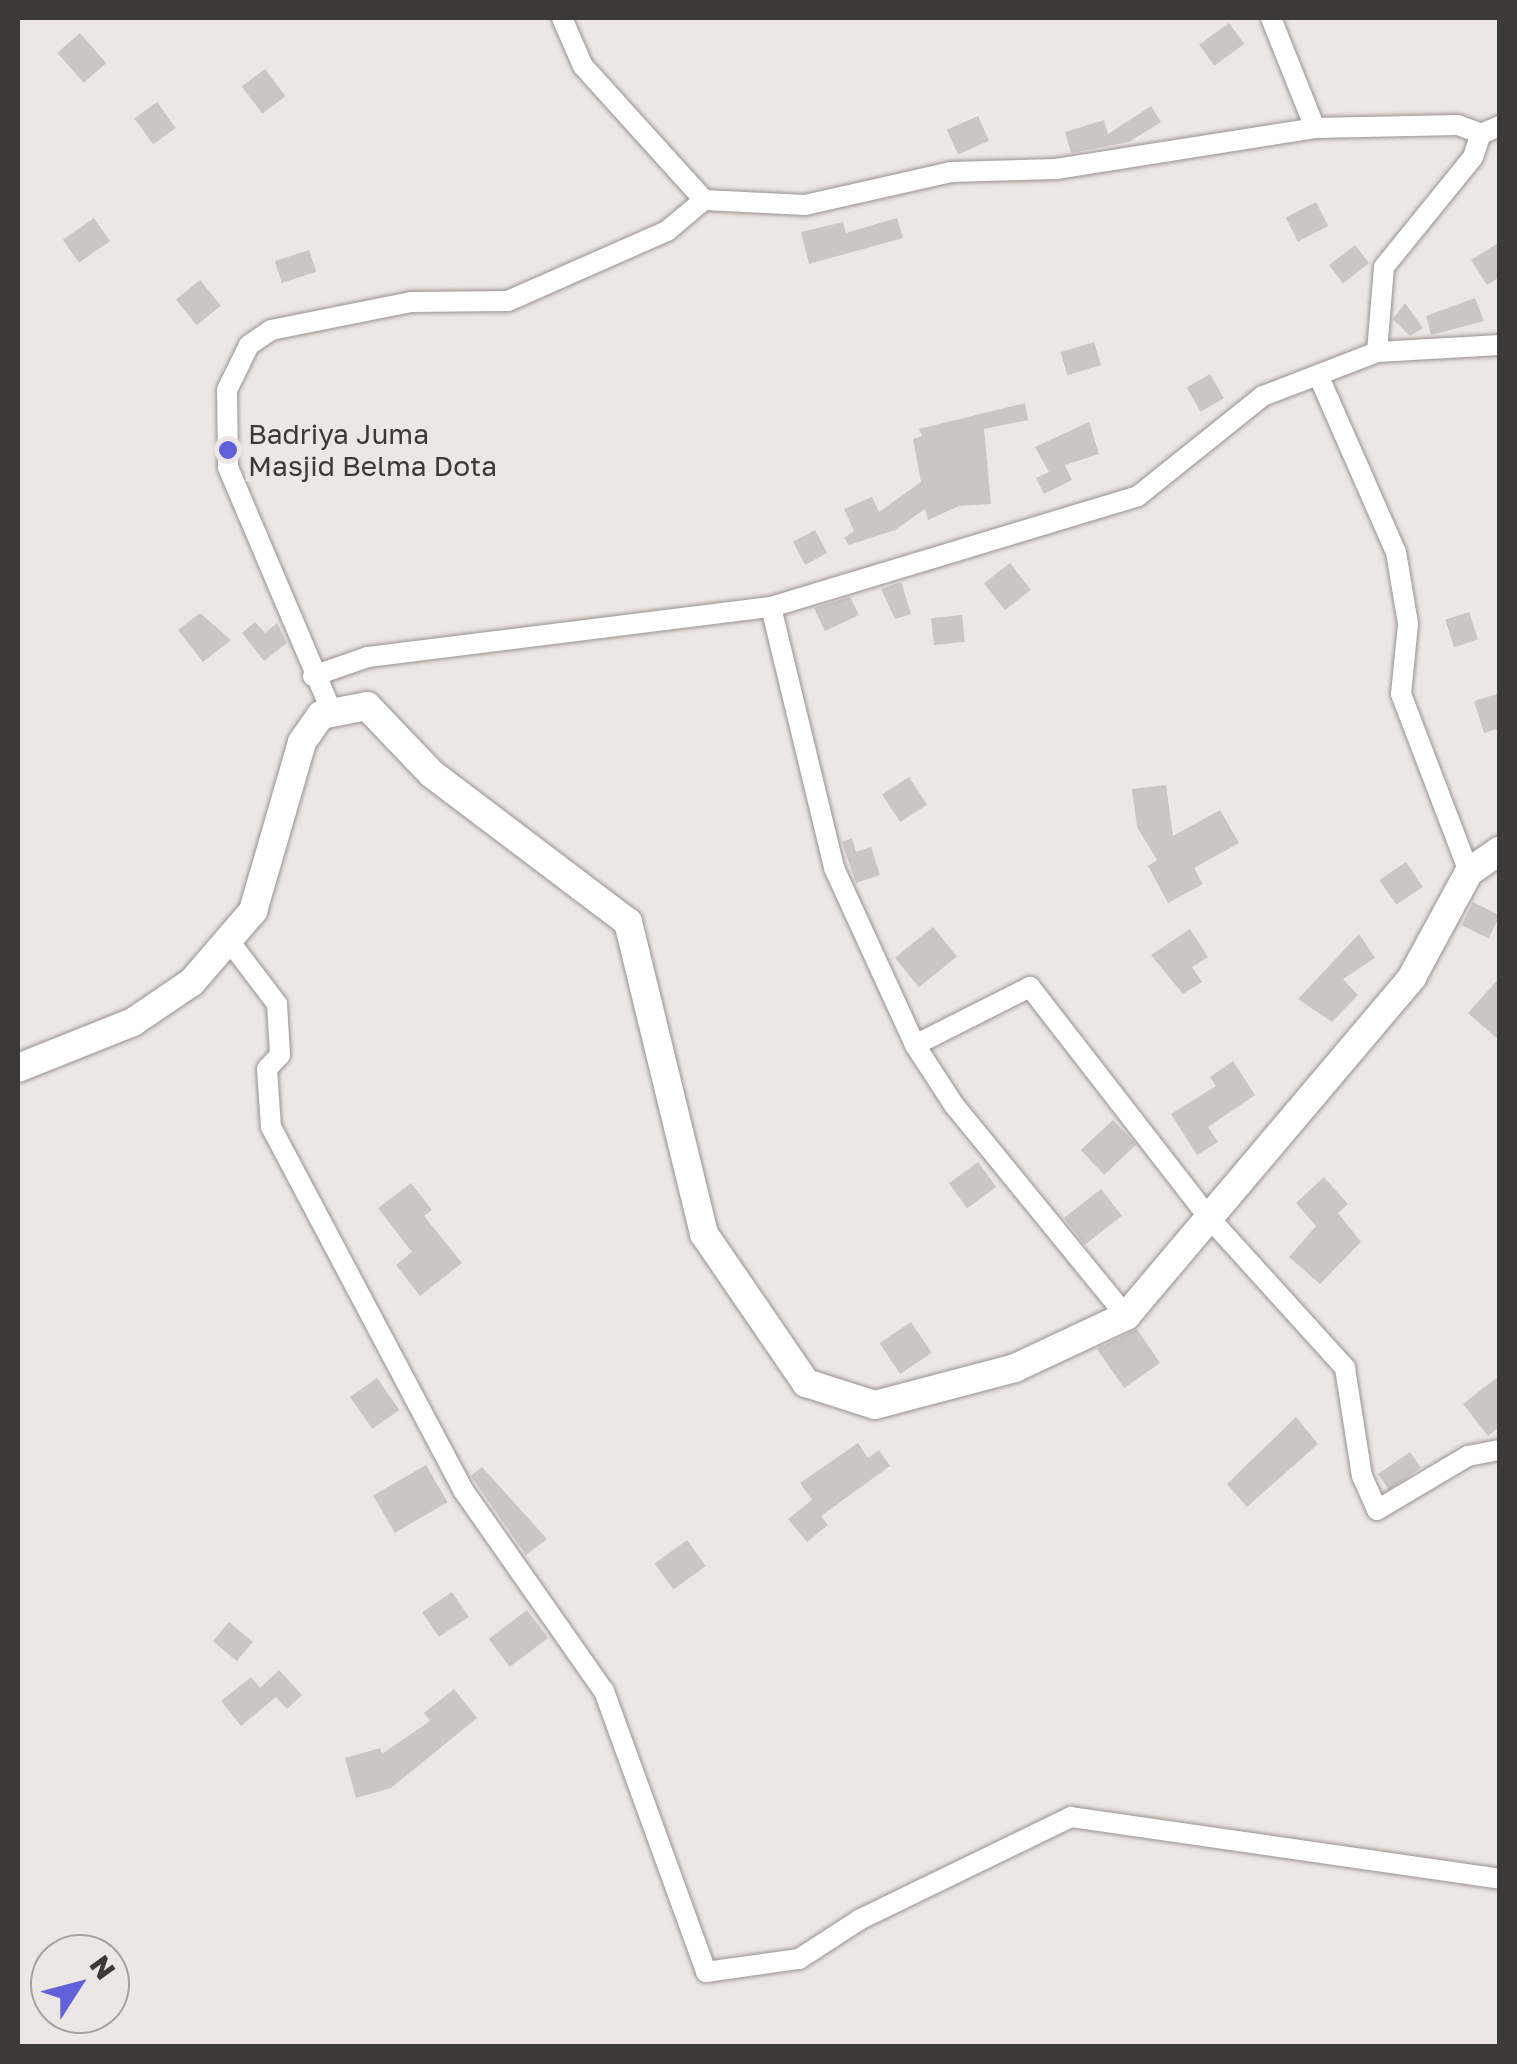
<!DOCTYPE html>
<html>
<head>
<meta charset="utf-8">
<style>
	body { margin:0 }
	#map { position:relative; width:1517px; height:2064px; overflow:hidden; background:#ece7e5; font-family:"Golos Text",sans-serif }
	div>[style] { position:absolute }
	.building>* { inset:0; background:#cbc6c6; transform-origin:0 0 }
	.roads { filter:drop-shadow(0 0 2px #969290) drop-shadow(0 0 2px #969290) }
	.minor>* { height:20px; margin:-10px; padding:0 10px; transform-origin:10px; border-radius:10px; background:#fff }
	.secondary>* { height:28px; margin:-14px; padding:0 14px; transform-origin:14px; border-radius:14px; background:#fff }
	.dots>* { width:28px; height:28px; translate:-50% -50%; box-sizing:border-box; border:5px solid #ece7e5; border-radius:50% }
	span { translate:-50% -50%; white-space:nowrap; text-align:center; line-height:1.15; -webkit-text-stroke:10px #ece7e5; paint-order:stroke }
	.poi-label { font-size:28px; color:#3b3a39 }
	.left { translate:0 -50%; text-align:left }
	.frame { position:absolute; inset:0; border:20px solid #3b3a39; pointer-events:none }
	.north { position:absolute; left:30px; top:1934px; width:100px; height:100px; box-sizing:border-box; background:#ece7e5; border:2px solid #a5a2a0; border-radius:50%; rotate:54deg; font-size:28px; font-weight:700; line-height:40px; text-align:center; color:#3b3a39 }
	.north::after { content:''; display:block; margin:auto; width:35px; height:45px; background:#6060d9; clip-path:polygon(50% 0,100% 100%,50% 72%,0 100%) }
</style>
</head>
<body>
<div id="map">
	<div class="building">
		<i style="left:1229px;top:23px;width:26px;height:37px;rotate:54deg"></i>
		<i style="left:80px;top:33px;width:40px;height:30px;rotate:49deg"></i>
		<i style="left:265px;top:69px;width:34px;height:29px;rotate:53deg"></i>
		<i style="left:157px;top:102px;width:32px;height:28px;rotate:54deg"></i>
		<i style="clip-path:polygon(1151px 106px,1161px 122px,1129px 142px,1071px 153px,1065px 132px,1104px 120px,1108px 134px)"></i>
		<i style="left:978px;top:116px;width:27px;height:34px;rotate:66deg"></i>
		<i style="left:1316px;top:202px;width:27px;height:34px;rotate:63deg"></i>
		<i style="left:94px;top:218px;width:28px;height:38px;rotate:55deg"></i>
		<i style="clip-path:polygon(897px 218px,903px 238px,809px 264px,801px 232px,843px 222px,846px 233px)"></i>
		<i style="clip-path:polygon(1500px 242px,1500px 277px,1487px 285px,1471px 260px)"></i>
		<i style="left:1355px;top:245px;width:23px;height:33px;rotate:52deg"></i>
		<i style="left:309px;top:250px;width:23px;height:36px;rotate:72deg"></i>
		<i style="left:200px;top:280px;width:33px;height:31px;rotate:51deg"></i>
		<i style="clip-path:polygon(1475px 298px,1484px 321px,1431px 335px,1426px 316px)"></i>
		<i style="clip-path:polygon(1405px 303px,1423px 328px,1410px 336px,1393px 319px)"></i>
		<i style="left:1094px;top:342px;width:24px;height:35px;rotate:73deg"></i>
		<i style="left:1210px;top:374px;width:28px;height:27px;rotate:60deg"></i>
		<i style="clip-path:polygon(1025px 403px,1028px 420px,984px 429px,991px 504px,959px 506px,928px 520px,925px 509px,895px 530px,849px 545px,844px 538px,854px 531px,844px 509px,872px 497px,879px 512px,921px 482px,913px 439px,922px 436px,919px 429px)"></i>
		<i style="clip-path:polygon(1089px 422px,1099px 454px,1065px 465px,1072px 480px,1044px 494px,1036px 478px,1049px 472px,1035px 447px)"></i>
		<i style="left:815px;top:530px;width:26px;height:25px;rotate:62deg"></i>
		<i style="left:1010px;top:563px;width:34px;height:33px;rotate:52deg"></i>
		<i style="clip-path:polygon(901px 582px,911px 614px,895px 619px,881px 589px)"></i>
		<i style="clip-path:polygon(850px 597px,859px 615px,825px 631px,814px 608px)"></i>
		<i style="left:1469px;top:612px;width:29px;height:25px;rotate:72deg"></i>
		<i style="clip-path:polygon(200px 613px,231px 640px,203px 662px,178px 630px)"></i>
		<i style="left:962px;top:615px;width:27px;height:31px;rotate:84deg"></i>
		<i style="clip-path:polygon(255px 622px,265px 633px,277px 623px,287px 643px,264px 661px,242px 633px)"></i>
		<i style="clip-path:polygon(1500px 693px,1500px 728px,1484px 733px,1474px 701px)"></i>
		<i style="left:909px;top:777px;width:33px;height:32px;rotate:57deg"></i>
		<i style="clip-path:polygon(1166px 785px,1173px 836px,1220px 810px,1239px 843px,1194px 868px,1203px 884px,1168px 903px,1148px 866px,1157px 860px,1137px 827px,1132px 789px)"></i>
		<i style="clip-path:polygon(852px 838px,856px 852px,871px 847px,880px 875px,856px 883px,842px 842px)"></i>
		<i style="left:1406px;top:862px;width:30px;height:32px;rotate:56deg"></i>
		<i style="left:1473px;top:902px;width:30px;height:26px;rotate:26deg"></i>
		<i style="left:933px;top:927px;width:38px;height:49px;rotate:51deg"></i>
		<i style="clip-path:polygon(1190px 929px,1208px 957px,1192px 967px,1202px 982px,1183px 994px,1151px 955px)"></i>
		<i style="clip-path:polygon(1359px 934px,1375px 958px,1343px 979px,1358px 995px,1332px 1022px,1298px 999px)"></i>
		<i style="clip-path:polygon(1500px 977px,1500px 1041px,1468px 1013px)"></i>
		<i style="clip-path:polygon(1233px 1061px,1255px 1095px,1208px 1127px,1218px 1142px,1197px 1155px,1171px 1114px,1216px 1086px,1210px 1077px)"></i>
		<i style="left:1113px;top:1120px;width:34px;height:44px;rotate:47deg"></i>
		<i style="left:978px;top:1162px;width:31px;height:36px;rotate:54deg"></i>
		<i style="clip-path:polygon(1324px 1177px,1348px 1204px,1338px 1213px,1361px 1242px,1320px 1284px,1289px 1257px,1316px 1226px,1296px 1203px)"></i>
		<i style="clip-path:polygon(411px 1183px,432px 1210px,424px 1216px,462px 1263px,420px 1296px,396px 1265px,412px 1252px,378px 1208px)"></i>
		<i style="left:1101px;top:1189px;width:34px;height:47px;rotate:52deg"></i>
		<i style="left:911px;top:1322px;width:37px;height:38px;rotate:56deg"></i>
		<i style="clip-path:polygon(1137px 1329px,1160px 1363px,1124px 1388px,1097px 1349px)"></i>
		<i style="clip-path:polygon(1500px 1375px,1500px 1426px,1488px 1436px,1463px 1404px)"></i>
		<i style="left:377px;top:1378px;width:39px;height:33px;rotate:55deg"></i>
		<i style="clip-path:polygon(1296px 1417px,1318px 1444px,1247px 1507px,1227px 1484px)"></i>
		<i style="clip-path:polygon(858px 1443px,868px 1458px,879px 1450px,890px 1466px,821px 1516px,828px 1525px,807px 1542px,788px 1519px,812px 1500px,800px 1483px)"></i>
		<i style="left:1410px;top:1452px;width:19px;height:39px;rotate:55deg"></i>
		<i style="left:426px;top:1465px;width:43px;height:61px;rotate:60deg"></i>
		<i style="clip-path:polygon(482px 1467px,547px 1539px,526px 1555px,471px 1476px)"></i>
		<i style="left:687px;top:1540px;width:32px;height:40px;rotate:54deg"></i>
		<i style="left:452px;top:1592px;width:30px;height:36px;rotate:56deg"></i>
		<i style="left:527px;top:1610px;width:35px;height:48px;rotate:53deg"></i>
		<i style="left:229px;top:1622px;width:31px;height:25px;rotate:40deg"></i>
		<i style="clip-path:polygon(279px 1670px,302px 1695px,287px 1709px,276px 1697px,241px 1726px,221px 1701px,251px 1677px,260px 1688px)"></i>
		<i style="clip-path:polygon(454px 1689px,477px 1718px,391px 1788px,356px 1798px,345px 1758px,380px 1748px,382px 1754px,430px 1721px,424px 1713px)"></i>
	</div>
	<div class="roads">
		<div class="minor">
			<i style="left:562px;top:18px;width:52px;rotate:66.4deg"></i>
			<i style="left:583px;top:66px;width:181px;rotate:47.9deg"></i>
			<i style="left:1271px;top:18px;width:118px;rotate:68.2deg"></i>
			<i style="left:1377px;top:352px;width:85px;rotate:-85.3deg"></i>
			<i style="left:1384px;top:267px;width:141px;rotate:-51deg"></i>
			<i style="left:1473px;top:157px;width:24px;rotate:-71deg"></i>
			<i style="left:1481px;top:134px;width:21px;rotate:-23deg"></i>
			<i style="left:1319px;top:377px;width:191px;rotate:66.3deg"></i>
			<i style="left:1396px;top:552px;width:73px;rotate:80.5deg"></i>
			<i style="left:1408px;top:624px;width:70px;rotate:95.7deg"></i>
			<i style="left:1401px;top:694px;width:191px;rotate:69.1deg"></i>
			<i style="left:771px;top:607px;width:268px;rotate:76.4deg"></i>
			<i style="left:834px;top:868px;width:195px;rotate:65.4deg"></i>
			<i style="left:915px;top:1045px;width:72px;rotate:57deg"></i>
			<i style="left:954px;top:1105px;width:272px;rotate:50.8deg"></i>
			<i style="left:313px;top:676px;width:58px;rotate:-19.1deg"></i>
			<i style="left:368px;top:657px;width:406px;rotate:-7.1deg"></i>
			<i style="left:771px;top:607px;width:383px;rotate:-16.8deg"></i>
			<i style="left:1138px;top:496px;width:160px;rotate:-38.7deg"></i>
			<i style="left:1263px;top:396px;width:122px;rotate:-21.1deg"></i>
			<i style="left:1377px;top:352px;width:123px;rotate:-3.3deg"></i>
			<i style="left:331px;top:710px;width:264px;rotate:-113deg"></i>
			<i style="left:228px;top:467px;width:77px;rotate:-90.7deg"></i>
			<i style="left:227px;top:390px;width:50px;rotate:-63.9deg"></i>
			<i style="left:249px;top:345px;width:27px;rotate:-34deg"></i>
			<i style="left:271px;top:330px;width:143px;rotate:-11.3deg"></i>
			<i style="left:411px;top:302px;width:97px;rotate:-0.6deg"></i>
			<i style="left:508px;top:301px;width:174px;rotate:-23.8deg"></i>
			<i style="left:667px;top:231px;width:48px;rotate:-40deg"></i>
			<i style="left:704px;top:200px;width:101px;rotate:2.8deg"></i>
			<i style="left:805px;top:205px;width:150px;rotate:-12.7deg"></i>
			<i style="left:951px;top:172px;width:105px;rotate:-1.6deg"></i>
			<i style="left:1056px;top:169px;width:262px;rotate:-9deg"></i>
			<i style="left:1315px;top:128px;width:143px;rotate:-1.2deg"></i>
			<i style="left:1458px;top:125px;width:25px;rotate:21deg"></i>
			<i style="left:230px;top:942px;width:78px;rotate:52.8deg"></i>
			<i style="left:277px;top:1004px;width:51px;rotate:86.6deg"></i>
			<i style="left:280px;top:1055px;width:19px;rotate:133deg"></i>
			<i style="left:267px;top:1069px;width:58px;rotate:86.1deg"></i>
			<i style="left:271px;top:1127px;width:411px;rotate:62.1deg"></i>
			<i style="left:463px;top:1490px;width:246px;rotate:55deg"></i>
			<i style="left:604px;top:1691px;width:299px;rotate:70deg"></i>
			<i style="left:706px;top:1972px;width:94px;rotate:-8deg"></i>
			<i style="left:799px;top:1959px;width:72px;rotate:-33deg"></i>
			<i style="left:859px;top:1920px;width:236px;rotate:-25.9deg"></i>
			<i style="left:1071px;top:1817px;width:433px;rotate:8.2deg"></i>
			<i style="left:915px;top:1045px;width:129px;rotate:-26.8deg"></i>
			<i style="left:1030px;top:987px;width:295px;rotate:52.2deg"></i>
			<i style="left:1211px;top:1220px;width:200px;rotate:47.8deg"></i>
			<i style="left:1345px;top:1368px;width:109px;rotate:81.1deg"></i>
			<i style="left:1362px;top:1476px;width:37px;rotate:66deg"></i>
			<i style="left:1377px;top:1510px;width:106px;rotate:-30.7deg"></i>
			<i style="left:1468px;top:1456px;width:33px;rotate:-11deg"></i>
		</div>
		<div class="secondary">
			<i style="left:18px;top:1068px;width:124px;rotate:-21.8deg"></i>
			<i style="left:133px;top:1022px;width:71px;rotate:-34.1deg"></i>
			<i style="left:192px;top:982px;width:94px;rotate:-49.3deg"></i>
			<i style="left:253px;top:911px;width:176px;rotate:-73.8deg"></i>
			<i style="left:302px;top:742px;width:33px;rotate:-55deg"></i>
			<i style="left:321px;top:715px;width:47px;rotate:-11.1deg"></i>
			<i style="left:367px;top:706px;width:94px;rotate:46.3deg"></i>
			<i style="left:432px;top:774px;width:246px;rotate:37.1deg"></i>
			<i style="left:628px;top:922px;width:321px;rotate:76.3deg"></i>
			<i style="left:704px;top:1234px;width:181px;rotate:55.6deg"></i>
			<i style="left:806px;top:1383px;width:72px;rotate:17.7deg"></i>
			<i style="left:875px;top:1405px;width:145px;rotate:-14.8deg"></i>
			<i style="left:1015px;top:1368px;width:123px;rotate:-25.1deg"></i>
			<i style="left:1126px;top:1316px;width:444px;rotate:-49.8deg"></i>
			<i style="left:1412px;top:977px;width:119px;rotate:-61.5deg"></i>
			<i style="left:1469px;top:872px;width:38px;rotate:-35deg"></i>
		</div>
	</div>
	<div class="dots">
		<i style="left:228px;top:450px;background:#6060d9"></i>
	</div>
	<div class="poi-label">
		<span class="left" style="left:248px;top:450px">Badriya Juma<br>Masjid Belma Dota</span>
	</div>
	<div class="frame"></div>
	<div class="north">N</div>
</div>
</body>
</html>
